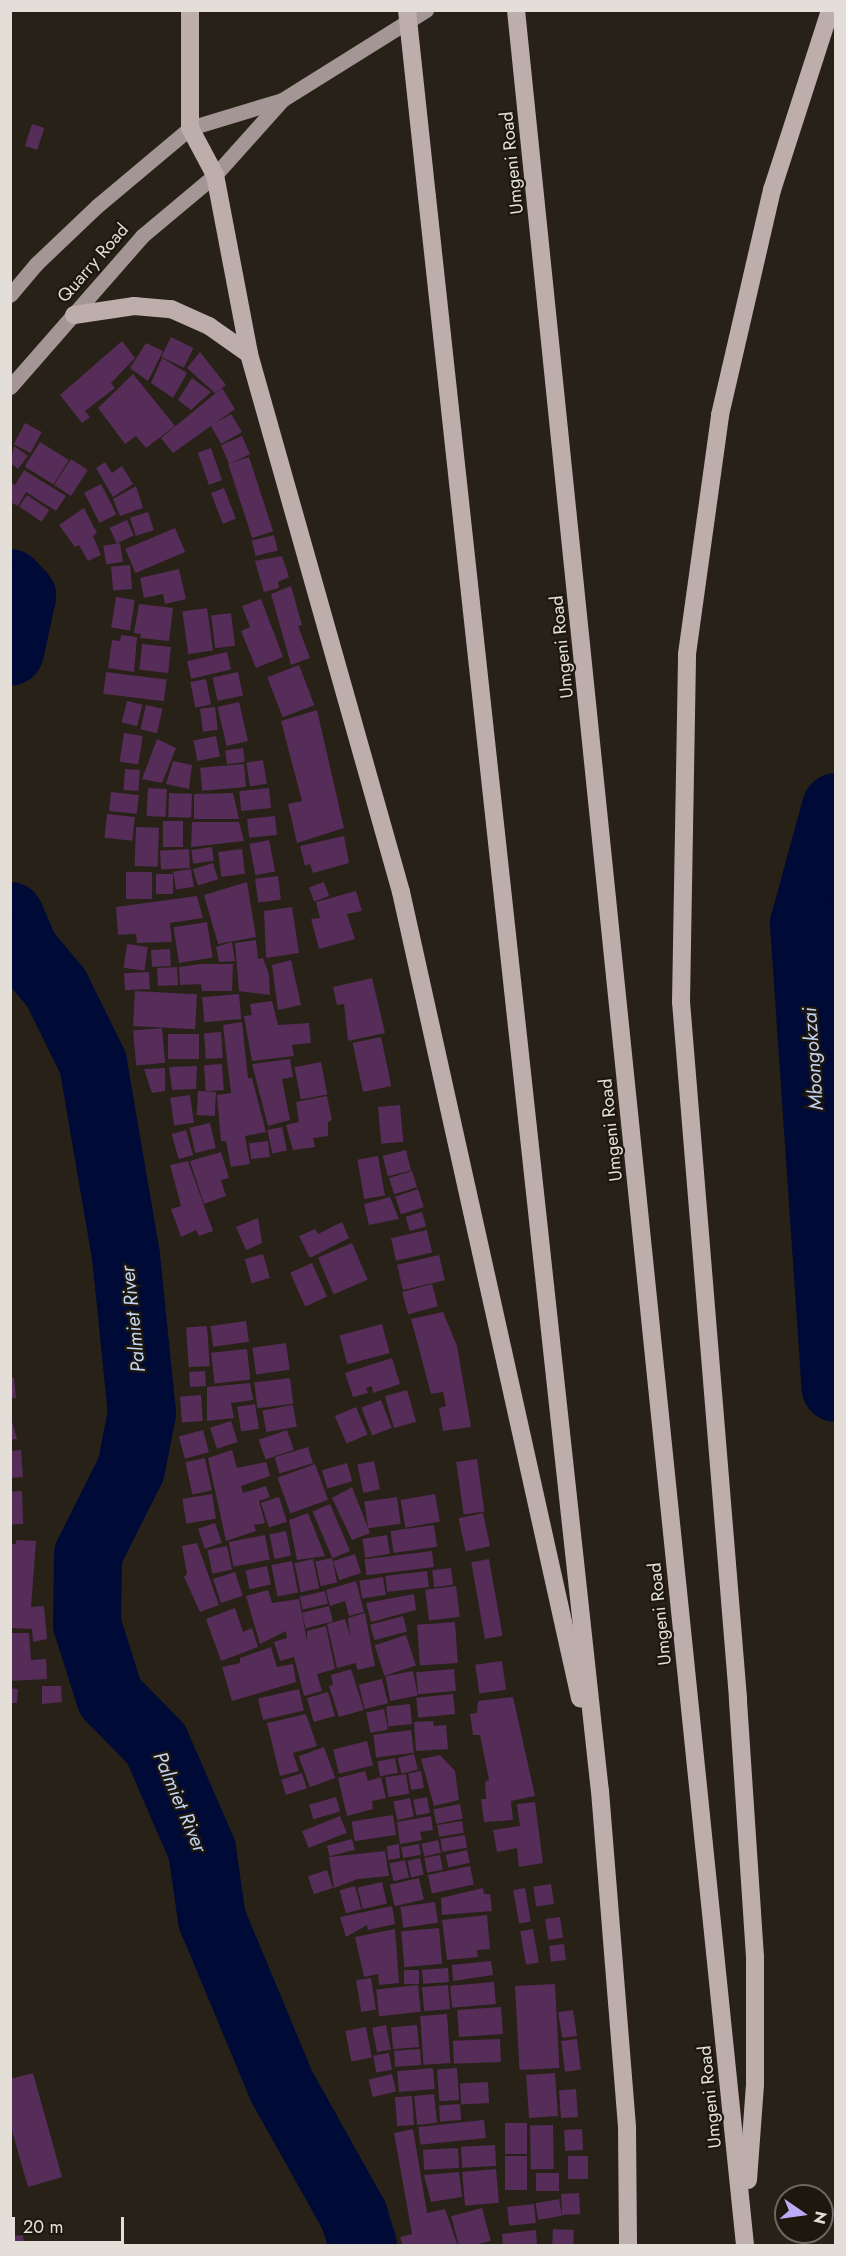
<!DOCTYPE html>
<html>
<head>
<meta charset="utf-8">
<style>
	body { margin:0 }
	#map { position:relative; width:846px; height:2256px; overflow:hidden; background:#272117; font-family:Jost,sans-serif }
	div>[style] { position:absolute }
	.river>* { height:68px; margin:-34px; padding:0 34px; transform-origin:34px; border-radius:34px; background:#000a36 }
	.building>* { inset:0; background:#562c58; transform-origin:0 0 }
	.major>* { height:15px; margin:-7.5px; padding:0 7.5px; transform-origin:7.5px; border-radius:7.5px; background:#a39694 }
	.highway>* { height:18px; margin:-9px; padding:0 9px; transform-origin:9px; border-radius:9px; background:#bdadab }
	.highway-bridge>* { height:18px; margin:-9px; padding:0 9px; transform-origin:9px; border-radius:9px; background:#bdadab }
	span { translate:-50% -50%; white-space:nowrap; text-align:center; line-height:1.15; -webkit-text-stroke:4.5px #1d170e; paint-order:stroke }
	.street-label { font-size:18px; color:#e3dfd8 }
	.water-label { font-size:20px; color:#c1d4f3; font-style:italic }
	.frame { position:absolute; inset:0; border:12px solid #e3dfd8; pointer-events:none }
	.north { position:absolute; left:774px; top:2184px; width:60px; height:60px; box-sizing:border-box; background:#1d170e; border:2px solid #6c675f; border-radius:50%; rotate:103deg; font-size:16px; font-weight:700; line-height:24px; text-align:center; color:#e3dfd8 }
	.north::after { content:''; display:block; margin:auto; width:21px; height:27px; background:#bbaaf6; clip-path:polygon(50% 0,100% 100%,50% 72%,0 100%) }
	.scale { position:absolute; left:12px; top:2217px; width:112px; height:27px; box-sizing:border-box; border:3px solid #e3dfd8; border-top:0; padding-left:8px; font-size:18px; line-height:21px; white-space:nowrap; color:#e3dfd8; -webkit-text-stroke:4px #1d170e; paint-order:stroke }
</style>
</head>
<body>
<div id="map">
	<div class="river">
		<i style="left:10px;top:583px;width:18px;rotate:47deg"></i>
		<i style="left:22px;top:596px;width:57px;rotate:102.1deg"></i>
		<i style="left:836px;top:807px;width:121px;rotate:105.3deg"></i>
		<i style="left:804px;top:924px;width:465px;rotate:86.1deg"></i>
		<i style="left:10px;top:916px;width:38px;rotate:67deg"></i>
		<i style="left:25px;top:951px;width:48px;rotate:50deg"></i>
		<i style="left:56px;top:988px;width:84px;rotate:63.7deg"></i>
		<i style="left:93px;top:1063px;width:196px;rotate:80.3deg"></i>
		<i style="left:126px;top:1256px;width:158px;rotate:84.2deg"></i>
		<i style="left:142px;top:1413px;width:57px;rotate:101.1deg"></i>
		<i style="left:131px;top:1469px;width:96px;rotate:116.6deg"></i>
		<i style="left:88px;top:1555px;width:69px;rotate:90.8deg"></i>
		<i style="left:87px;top:1624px;width:77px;rotate:72.5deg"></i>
		<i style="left:110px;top:1697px;width:66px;rotate:45.6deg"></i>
		<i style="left:156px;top:1744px;width:116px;rotate:66.5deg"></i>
		<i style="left:202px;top:1850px;width:70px;rotate:81.8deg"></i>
		<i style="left:212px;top:1919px;width:182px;rotate:67.4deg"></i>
		<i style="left:282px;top:2087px;width:148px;rotate:60.8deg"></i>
		<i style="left:354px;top:2216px;width:31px;rotate:73deg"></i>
	</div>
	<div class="building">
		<i style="left:32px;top:124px;width:13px;height:23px;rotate:18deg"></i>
		<i style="left:171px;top:337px;width:25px;height:22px;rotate:26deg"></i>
		<i style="clip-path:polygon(122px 341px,135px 358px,111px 383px,115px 388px,85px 411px,90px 417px,82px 423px,60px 395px)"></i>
		<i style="clip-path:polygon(146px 343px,163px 351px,148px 381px,130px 368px)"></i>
		<i style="clip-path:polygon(200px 352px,226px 385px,215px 393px,187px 368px)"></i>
		<i style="clip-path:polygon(162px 358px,187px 373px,173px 398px,151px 383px)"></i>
		<i style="clip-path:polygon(133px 374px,175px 426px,146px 448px,136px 436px,125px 444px,98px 408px)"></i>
		<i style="clip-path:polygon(192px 378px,211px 392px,191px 410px,178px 400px)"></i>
		<i style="clip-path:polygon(222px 388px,235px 409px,214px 424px,231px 414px,242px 432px,221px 444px,211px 426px,173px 453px,161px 438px)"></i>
		<i style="left:25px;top:423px;width:19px;height:24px;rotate:28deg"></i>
		<i style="left:242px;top:436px;width:20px;height:23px;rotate:66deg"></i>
		<i style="left:40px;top:442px;width:34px;height:29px;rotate:32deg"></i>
		<i style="clip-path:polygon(14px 446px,28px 456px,18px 469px,10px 463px)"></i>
		<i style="left:211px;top:448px;width:34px;height:14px;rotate:71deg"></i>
		<i style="left:249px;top:457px;width:78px;height:22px;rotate:72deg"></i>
		<i style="left:71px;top:459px;width:20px;height:31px;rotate:33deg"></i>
		<i style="clip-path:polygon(105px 462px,112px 473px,122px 466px,133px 484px,113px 497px,96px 468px)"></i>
		<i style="clip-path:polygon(24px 470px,66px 496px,56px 511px,26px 492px,18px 506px,10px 502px,10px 482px,15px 485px)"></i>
		<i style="left:101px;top:484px;width:34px;height:19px;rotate:63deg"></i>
		<i style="clip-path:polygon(136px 486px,143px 508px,120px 516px,113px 499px)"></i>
		<i style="left:224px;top:488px;width:33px;height:14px;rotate:69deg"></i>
		<i style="left:27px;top:495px;width:27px;height:14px;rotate:34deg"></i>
		<i style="clip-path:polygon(84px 508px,97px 533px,93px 536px,101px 555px,88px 561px,79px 545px,75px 547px,59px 525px)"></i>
		<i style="left:148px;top:512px;width:19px;height:19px;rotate:72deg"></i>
		<i style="left:127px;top:520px;width:17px;height:19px;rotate:66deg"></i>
		<i style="left:175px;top:528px;width:26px;height:54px;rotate:67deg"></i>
		<i style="left:274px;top:535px;width:16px;height:23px;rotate:76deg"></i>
		<i style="left:120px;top:543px;width:19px;height:17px;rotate:81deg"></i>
		<i style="clip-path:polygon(282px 556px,289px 577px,278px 582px,279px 588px,264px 592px,255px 561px)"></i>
		<i style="left:130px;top:565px;width:24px;height:19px;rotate:85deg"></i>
		<i style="clip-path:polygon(179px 569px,186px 599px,165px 604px,163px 594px,144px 598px,140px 578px)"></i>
		<i style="clip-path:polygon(291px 586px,302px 625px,298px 626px,310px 658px,291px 665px,271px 594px)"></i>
		<i style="left:116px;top:597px;width:19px;height:31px;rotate:9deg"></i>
		<i style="clip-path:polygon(261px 599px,283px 657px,256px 668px,241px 631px,250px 627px,242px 606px)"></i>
		<i style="clip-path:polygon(139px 604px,173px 608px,169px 641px,140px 638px,141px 634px,134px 633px)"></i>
		<i style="left:207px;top:608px;width:43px;height:25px;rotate:82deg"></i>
		<i style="left:231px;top:613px;width:33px;height:20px;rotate:83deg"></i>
		<i style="clip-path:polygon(121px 635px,137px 637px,134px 672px,108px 668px,112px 640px,120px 641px)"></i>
		<i style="left:142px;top:644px;width:29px;height:26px;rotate:6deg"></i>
		<i style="left:227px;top:652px;width:18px;height:41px;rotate:77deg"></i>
		<i style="left:299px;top:665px;width:43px;height:34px;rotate:69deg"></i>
		<i style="left:106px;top:672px;width:61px;height:22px;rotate:7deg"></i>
		<i style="left:238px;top:672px;width:24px;height:26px;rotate:78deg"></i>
		<i style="left:206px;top:679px;width:26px;height:16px;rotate:79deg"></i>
		<i style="left:127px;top:701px;width:16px;height:22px;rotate:14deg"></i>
		<i style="left:239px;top:702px;width:40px;height:22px;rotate:77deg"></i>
		<i style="left:146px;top:705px;width:17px;height:25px;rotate:13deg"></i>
		<i style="left:215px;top:707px;width:23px;height:15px;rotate:83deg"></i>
		<i style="clip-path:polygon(317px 710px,344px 828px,297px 843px,288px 804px,302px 801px,281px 721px)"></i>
		<i style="left:124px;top:733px;width:19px;height:29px;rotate:9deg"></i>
		<i style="left:216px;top:736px;width:21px;height:23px;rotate:79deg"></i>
		<i style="clip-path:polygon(157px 739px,176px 748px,162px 783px,142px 779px)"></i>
		<i style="left:243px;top:748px;width:14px;height:18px;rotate:82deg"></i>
		<i style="left:263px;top:760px;width:24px;height:17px;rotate:81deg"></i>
		<i style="clip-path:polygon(173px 761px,192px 765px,189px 789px,166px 784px)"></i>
		<i style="left:244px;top:764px;width:23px;height:44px;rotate:85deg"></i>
		<i style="left:125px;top:769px;width:15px;height:21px;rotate:4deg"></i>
		<i style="left:148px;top:788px;width:19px;height:28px;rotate:3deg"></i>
		<i style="left:269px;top:788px;width:20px;height:30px;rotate:84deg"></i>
		<i style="left:111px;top:792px;width:28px;height:19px;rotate:6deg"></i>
		<i style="left:169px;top:793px;width:23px;height:24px;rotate:2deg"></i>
		<i style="clip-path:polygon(233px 793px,239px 819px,194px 819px,194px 794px)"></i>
		<i style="left:107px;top:814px;width:28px;height:24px;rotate:6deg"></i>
		<i style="left:275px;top:816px;width:19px;height:28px;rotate:84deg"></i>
		<i style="left:183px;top:821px;width:26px;height:20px;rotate:90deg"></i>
		<i style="clip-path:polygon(192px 822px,239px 822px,244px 841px,191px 847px)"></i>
		<i style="left:136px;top:827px;width:23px;height:39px;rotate:2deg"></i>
		<i style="clip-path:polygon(344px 836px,349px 863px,313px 873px,310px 864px,305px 866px,300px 846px)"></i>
		<i style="left:269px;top:840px;width:32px;height:20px;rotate:79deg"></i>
		<i style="left:212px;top:847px;width:14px;height:21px;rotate:82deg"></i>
		<i style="left:189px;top:849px;width:19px;height:29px;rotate:87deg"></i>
		<i style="left:242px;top:849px;width:25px;height:24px;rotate:83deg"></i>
		<i style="left:213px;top:863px;width:17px;height:21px;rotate:73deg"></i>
		<i style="left:191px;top:869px;width:18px;height:18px;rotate:81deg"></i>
		<i style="left:126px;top:872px;width:26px;height:27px"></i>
		<i style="left:156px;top:874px;width:17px;height:20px"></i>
		<i style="left:278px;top:876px;width:24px;height:23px;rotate:83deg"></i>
		<i style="clip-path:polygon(247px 882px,256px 937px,218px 944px,204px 895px)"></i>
		<i style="left:324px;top:882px;width:15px;height:16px;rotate:70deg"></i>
		<i style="clip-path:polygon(356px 891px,362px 911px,347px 914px,355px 939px,319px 949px,311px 919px,320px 918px,316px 902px)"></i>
		<i style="clip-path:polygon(197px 896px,203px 918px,170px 923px,172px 942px,137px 943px,136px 934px,118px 935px,116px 907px)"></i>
		<i style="clip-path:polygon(292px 907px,299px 953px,266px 958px,264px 911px)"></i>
		<i style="left:207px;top:922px;width:36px;height:34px;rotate:81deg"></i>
		<i style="clip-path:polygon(256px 940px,258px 959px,263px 958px,269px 975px,270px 995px,239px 991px,235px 943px)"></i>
		<i style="clip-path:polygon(232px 942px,235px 961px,219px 962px,216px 947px)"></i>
		<i style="left:127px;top:944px;width:21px;height:24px;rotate:8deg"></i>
		<i style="left:170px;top:949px;width:17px;height:19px;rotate:87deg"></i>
		<i style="clip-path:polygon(291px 960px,301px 1005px,278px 1010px,272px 965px)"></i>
		<i style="clip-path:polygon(201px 964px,233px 964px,232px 991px,202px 991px,201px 984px,180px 985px,179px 967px)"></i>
		<i style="left:177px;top:967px;width:18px;height:20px;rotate:87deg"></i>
		<i style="left:149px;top:972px;width:17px;height:25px;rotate:87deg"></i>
		<i style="clip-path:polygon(372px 978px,385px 1033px,348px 1041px,344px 1004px,337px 1005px,333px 987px)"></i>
		<i style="left:135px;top:991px;width:62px;height:35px;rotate:3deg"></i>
		<i style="left:239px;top:994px;width:25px;height:37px;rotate:85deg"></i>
		<i style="clip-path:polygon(272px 1001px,278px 1025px,309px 1023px,311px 1043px,292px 1045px,294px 1056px,252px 1061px,244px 1016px,252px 1015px,250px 1004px)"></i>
		<i style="clip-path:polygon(242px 1022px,248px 1078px,252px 1078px,266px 1132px,245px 1136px,250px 1164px,231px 1167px,226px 1141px,221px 1141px,217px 1095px,231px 1093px,223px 1025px)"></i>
		<i style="left:162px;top:1028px;width:35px;height:29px;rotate:85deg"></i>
		<i style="left:221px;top:1032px;width:26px;height:17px;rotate:86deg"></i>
		<i style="left:199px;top:1034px;width:25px;height:31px;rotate:90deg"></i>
		<i style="left:381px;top:1037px;width:50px;height:29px;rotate:78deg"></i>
		<i style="clip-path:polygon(290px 1059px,293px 1077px,282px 1079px,290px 1120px,268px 1126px,252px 1064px)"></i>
		<i style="left:321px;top:1062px;width:33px;height:27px;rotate:79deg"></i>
		<i style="left:222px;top:1064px;width:26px;height:18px;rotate:86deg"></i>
		<i style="clip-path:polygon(197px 1066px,196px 1089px,172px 1090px,169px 1067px)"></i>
		<i style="clip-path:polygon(165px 1068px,165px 1091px,152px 1093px,144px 1069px)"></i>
		<i style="left:198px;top:1091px;width:18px;height:24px;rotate:3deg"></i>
		<i style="left:190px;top:1095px;width:28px;height:20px;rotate:82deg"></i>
		<i style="clip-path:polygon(327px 1096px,332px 1120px,328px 1122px,328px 1136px,313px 1138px,315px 1147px,293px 1150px,286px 1125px,299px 1122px,296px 1102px)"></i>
		<i style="left:400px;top:1105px;width:37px;height:22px;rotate:85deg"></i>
		<i style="left:210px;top:1123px;width:26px;height:21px;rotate:77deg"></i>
		<i style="left:282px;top:1127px;width:24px;height:15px;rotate:78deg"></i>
		<i style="left:186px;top:1130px;width:26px;height:15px;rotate:74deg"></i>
		<i style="left:268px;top:1141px;width:16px;height:19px;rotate:83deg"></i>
		<i style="left:406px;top:1150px;width:21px;height:24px;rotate:76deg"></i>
		<i style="clip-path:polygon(221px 1152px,229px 1178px,221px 1180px,226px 1196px,204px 1204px,190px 1161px)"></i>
		<i style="left:378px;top:1156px;width:40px;height:21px;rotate:80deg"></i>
		<i style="clip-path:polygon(188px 1161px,213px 1231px,199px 1236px,196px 1230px,181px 1237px,171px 1209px,181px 1206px,170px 1165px)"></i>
		<i style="left:412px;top:1171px;width:17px;height:24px;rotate:73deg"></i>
		<i style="left:418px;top:1189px;width:19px;height:24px;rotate:72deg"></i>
		<i style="clip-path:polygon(390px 1197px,399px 1219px,369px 1225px,364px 1204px)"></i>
		<i style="left:422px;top:1212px;width:15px;height:17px;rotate:74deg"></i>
		<i style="clip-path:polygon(258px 1218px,262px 1243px,246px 1250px,236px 1227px)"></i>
		<i style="clip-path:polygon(342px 1222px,349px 1238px,310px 1258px,299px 1236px,315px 1229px,318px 1234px)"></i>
		<i style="left:427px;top:1230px;width:23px;height:37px;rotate:77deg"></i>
		<i style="left:352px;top:1243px;width:40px;height:37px;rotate:67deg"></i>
		<i style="left:263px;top:1254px;width:25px;height:19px;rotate:74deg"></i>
		<i style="left:439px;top:1255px;width:26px;height:43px;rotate:77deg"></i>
		<i style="left:312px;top:1263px;width:37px;height:24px;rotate:66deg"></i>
		<i style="left:432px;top:1284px;width:23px;height:31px;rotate:75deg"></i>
		<i style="clip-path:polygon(443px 1312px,457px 1346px,471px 1427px,443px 1431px,439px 1408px,446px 1406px,443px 1392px,431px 1394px,411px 1319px)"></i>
		<i style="left:246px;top:1321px;width:21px;height:36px;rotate:82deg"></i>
		<i style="left:382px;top:1324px;width:30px;height:44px;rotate:75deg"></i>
		<i style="left:207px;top:1326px;width:40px;height:21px;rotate:86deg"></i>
		<i style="left:286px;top:1343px;width:27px;height:34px;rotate:82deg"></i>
		<i style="left:247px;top:1349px;width:31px;height:36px;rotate:84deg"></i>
		<i style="clip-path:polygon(392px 1358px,400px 1384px,373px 1393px,372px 1386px,366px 1388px,368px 1393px,353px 1397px,345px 1373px)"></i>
		<i style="left:205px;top:1371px;width:15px;height:16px;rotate:86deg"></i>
		<i style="clip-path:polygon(10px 1378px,14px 1378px,16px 1398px,10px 1398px)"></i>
		<i style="left:290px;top:1378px;width:26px;height:36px;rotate:83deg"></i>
		<i style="clip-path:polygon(250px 1383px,253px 1400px,231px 1403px,234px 1418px,207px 1421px,207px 1387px)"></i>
		<i style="left:407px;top:1390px;width:33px;height:23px;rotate:74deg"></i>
		<i style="left:201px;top:1395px;width:26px;height:21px;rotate:86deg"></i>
		<i style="left:381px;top:1400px;width:30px;height:21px;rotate:69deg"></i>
		<i style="left:255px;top:1404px;width:25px;height:18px;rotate:81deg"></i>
		<i style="left:293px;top:1405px;width:22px;height:31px;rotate:80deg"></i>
		<i style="left:356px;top:1407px;width:30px;height:23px;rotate:67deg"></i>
		<i style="clip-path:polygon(10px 1415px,17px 1439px,10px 1440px)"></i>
		<i style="left:231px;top:1421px;width:22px;height:22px;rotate:72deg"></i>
		<i style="left:203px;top:1430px;width:23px;height:25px;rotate:75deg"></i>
		<i style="left:287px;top:1430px;width:21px;height:30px;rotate:71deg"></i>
		<i style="left:308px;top:1447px;width:17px;height:35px;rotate:73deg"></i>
		<i style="clip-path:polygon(21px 1450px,23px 1477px,10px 1478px,10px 1451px)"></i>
		<i style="clip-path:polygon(232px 1450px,237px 1468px,266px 1462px,270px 1476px,241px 1486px,243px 1493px,266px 1486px,270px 1497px,259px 1501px,265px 1523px,254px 1525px,256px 1531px,226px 1541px,208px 1458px)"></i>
		<i style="left:205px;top:1458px;width:33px;height:20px;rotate:78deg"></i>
		<i style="left:477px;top:1459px;width:53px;height:21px;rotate:82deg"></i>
		<i style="left:374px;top:1461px;width:29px;height:17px;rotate:78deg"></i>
		<i style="left:347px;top:1463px;width:19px;height:26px;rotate:74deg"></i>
		<i style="left:315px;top:1464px;width:38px;height:40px;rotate:70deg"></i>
		<i style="clip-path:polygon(352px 1487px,370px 1533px,352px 1540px,332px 1498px)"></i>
		<i style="left:22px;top:1491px;width:33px;height:12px;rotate:88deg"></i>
		<i style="left:212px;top:1494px;width:25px;height:30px;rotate:81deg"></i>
		<i style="left:435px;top:1494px;width:28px;height:35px;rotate:80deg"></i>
		<i style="left:279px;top:1497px;width:26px;height:19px;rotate:72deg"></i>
		<i style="left:397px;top:1497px;width:27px;height:33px;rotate:82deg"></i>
		<i style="left:330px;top:1504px;width:51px;height:19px;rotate:67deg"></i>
		<i style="clip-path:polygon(308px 1513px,325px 1556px,297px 1560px,289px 1520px)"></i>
		<i style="left:483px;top:1513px;width:34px;height:25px;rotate:78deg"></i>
		<i style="left:215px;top:1523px;width:21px;height:18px;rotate:71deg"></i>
		<i style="left:434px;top:1525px;width:22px;height:44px;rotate:82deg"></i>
		<i style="left:286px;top:1531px;width:25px;height:17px;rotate:78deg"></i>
		<i style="left:265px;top:1535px;width:25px;height:37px;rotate:79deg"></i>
		<i style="left:387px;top:1535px;width:19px;height:25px;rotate:81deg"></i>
		<i style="clip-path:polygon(16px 1540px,36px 1541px,31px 1607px,44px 1606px,47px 1639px,33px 1642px,32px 1629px,11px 1628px,11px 1544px,16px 1544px)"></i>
		<i style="clip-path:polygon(197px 1543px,219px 1605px,200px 1612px,184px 1577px,187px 1574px,182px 1546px)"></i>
		<i style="left:227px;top:1546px;width:24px;height:20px;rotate:78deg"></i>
		<i style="left:432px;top:1551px;width:16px;height:68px;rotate:83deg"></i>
		<i style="left:355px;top:1554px;width:20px;height:23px;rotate:72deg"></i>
		<i style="left:332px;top:1558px;width:25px;height:17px;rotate:78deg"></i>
		<i style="left:313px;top:1559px;width:30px;height:19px;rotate:78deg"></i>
		<i style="left:489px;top:1559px;width:78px;height:18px;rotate:80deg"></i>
		<i style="left:292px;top:1561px;width:32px;height:21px;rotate:79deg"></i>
		<i style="left:267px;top:1566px;width:19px;height:22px;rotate:78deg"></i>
		<i style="left:451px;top:1568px;width:17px;height:19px;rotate:83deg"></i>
		<i style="left:427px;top:1571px;width:16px;height:42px;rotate:83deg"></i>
		<i style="left:235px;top:1572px;width:25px;height:23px;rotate:72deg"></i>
		<i style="left:383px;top:1577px;width:18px;height:24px;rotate:81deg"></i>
		<i style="clip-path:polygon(356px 1581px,364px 1612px,349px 1616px,345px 1601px,330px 1606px,326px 1590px)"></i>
		<i style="left:456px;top:1586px;width:31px;height:31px;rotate:83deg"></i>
		<i style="clip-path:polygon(268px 1590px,272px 1603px,299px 1599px,307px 1641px,307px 1631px,326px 1626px,335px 1669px,317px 1674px,322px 1691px,304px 1696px,294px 1657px,280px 1661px,274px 1642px,287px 1638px,286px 1631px,260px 1644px,246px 1596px)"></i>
		<i style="left:325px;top:1591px;width:13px;height:26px;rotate:77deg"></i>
		<i style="clip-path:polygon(414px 1594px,416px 1610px,371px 1622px,366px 1603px)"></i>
		<i style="left:329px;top:1606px;width:16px;height:28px;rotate:76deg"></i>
		<i style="clip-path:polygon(235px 1608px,243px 1632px,252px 1628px,258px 1647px,221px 1661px,206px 1619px)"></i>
		<i style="clip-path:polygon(365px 1613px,375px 1666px,357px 1670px,356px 1663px,337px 1668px,327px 1624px,345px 1619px,350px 1636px,348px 1618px)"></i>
		<i style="left:403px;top:1616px;width:16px;height:34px;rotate:75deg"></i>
		<i style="left:455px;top:1622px;width:41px;height:38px;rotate:86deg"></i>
		<i style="clip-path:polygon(11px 1633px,29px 1633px,31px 1660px,46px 1659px,47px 1679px,10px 1681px)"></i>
		<i style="left:406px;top:1635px;width:32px;height:33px;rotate:72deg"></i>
		<i style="clip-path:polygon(271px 1647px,277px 1667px,293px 1664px,296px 1682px,232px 1701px,222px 1667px,240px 1663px,240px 1658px)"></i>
		<i style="left:502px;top:1661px;width:29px;height:27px;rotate:82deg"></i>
		<i style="clip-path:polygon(351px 1669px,364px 1710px,339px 1717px,329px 1686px,333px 1685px,331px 1675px)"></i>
		<i style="left:454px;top:1669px;width:22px;height:38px;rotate:85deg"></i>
		<i style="left:413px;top:1671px;width:25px;height:28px;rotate:79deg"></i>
		<i style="left:382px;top:1679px;width:25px;height:24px;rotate:76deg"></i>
		<i style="clip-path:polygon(42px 1686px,61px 1686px,62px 1702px,42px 1704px)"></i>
		<i style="clip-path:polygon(10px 1688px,18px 1689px,17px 1703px,10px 1703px)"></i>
		<i style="left:299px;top:1689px;width:22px;height:42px;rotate:77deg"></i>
		<i style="left:328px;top:1692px;width:25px;height:22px;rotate:74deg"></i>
		<i style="left:453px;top:1694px;width:20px;height:37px;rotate:84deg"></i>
		<i style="clip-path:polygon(513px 1697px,535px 1796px,511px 1801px,513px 1820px,484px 1822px,481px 1799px,486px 1799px,485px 1782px,489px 1780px,480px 1735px,473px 1735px,470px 1714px,477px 1713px,478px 1701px)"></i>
		<i style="left:410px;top:1704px;width:20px;height:24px;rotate:84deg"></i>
		<i style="left:384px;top:1709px;width:21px;height:18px;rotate:79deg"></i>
		<i style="clip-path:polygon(306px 1714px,317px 1746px,293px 1753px,299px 1771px,280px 1776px,267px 1723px)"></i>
		<i style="clip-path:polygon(433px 1721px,434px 1726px,446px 1725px,448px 1749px,416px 1751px,414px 1722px)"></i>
		<i style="left:411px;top:1730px;width:23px;height:38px;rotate:83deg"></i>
		<i style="left:367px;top:1741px;width:25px;height:35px;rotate:76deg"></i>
		<i style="left:324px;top:1747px;width:33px;height:27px;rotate:70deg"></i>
		<i style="left:414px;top:1754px;width:16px;height:17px;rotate:76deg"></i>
		<i style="clip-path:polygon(440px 1755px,455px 1771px,459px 1800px,434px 1806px,421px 1759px)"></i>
		<i style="left:395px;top:1758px;width:15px;height:18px;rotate:79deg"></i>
		<i style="clip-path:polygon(365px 1771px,368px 1781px,381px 1777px,386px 1798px,372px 1801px,373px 1809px,347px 1816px,338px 1778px)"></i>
		<i style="left:421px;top:1771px;width:17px;height:13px;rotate:80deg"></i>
		<i style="left:302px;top:1773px;width:16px;height:22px;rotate:72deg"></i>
		<i style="left:406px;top:1774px;width:20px;height:21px;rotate:81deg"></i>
		<i style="left:336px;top:1797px;width:15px;height:28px;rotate:74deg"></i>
		<i style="left:427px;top:1797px;width:16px;height:14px;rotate:79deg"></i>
		<i style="left:410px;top:1798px;width:19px;height:17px;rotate:78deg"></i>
		<i style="clip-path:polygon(535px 1802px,543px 1863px,519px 1867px,517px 1848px,497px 1852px,493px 1830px,520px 1826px,517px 1804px)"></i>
		<i style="left:460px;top:1804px;width:15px;height:27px;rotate:79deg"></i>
		<i style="left:393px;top:1815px;width:20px;height:42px;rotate:81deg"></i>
		<i style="left:340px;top:1816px;width:18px;height:41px;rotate:68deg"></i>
		<i style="clip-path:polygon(431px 1816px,433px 1830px,420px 1832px,422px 1840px,400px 1844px,397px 1822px)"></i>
		<i style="left:462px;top:1821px;width:12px;height:25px;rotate:81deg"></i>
		<i style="left:465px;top:1835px;width:13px;height:25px;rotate:81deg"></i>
		<i style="left:352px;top:1839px;width:11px;height:26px;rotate:75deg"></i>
		<i style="left:438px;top:1840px;width:13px;height:17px;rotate:77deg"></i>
		<i style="clip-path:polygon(399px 1844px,400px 1858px,388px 1860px,387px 1846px)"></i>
		<i style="left:419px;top:1844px;width:11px;height:18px;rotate:80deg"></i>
		<i style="left:467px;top:1850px;width:13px;height:22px;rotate:77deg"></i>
		<i style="clip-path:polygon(385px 1851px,389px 1876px,358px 1879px,334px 1888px,329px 1857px)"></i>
		<i style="left:440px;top:1855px;width:15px;height:16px;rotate:79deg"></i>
		<i style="left:420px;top:1858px;width:17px;height:13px;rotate:77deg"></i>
		<i style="left:405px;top:1860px;width:18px;height:16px;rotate:77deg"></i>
		<i style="left:470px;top:1866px;width:19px;height:43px;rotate:78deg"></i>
		<i style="left:327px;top:1870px;width:19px;height:20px;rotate:72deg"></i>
		<i style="left:419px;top:1878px;width:22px;height:30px;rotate:77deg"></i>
		<i style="left:382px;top:1882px;width:22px;height:25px;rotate:77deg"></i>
		<i style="left:551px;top:1884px;width:20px;height:18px;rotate:81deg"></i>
		<i style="left:355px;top:1886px;width:24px;height:16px;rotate:75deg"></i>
		<i style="clip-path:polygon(483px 1888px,484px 1894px,490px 1894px,492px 1911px,442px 1915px,441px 1898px)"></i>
		<i style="left:525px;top:1888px;width:34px;height:12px;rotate:80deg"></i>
		<i style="left:435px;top:1902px;width:21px;height:35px;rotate:82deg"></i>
		<i style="clip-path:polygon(392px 1906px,395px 1924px,368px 1930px,367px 1925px,346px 1937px,340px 1917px)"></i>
		<i style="clip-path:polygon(487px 1915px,490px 1949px,477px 1950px,478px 1957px,447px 1960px,442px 1920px)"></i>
		<i style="left:560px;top:1917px;width:21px;height:15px;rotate:82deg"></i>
		<i style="left:439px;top:1928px;width:36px;height:38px;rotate:85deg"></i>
		<i style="clip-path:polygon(395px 1929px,399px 1983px,379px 1985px,378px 1974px,364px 1977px,355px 1937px)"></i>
		<i style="left:533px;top:1929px;width:34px;height:13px;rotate:80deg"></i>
		<i style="left:564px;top:1944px;width:16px;height:15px;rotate:83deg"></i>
		<i style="clip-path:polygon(491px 1961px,493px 1975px,453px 1981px,452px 1965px)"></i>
		<i style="left:448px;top:1968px;width:14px;height:26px;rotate:86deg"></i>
		<i style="left:404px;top:1970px;width:15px;height:14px"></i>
		<i style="left:371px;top:1978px;width:32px;height:15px;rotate:81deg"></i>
		<i style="left:494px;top:1982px;width:22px;height:44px;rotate:85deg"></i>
		<i style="left:555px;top:1984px;width:84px;height:40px;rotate:87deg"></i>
		<i style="left:418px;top:1985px;width:27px;height:42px;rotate:84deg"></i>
		<i style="left:448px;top:1985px;width:24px;height:26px;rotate:85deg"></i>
		<i style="left:501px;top:2007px;width:27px;height:44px;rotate:86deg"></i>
		<i style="left:573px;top:2010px;width:26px;height:15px;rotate:81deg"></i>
		<i style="left:447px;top:2014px;width:49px;height:27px;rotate:86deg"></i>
		<i style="left:386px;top:2025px;width:25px;height:14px;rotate:79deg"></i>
		<i style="left:417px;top:2025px;width:22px;height:26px;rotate:85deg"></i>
		<i style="left:366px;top:2027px;width:31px;height:21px;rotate:79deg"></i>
		<i style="left:500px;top:2039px;width:23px;height:47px;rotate:88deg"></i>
		<i style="left:577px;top:2039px;width:31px;height:16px;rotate:83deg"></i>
		<i style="left:420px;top:2049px;width:16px;height:26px;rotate:86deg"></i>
		<i style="left:389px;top:2053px;width:17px;height:16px;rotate:80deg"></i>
		<i style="left:433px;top:2068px;width:21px;height:36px;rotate:85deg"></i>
		<i style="left:457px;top:2068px;width:32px;height:20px;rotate:86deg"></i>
		<i style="clip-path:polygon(33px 2073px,62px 2177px,28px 2187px,10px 2124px,10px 2079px)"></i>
		<i style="left:555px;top:2073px;width:43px;height:29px;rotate:86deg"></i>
		<i style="left:392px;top:2074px;width:18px;height:24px;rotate:77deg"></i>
		<i style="left:488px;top:2082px;width:21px;height:28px;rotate:87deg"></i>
		<i style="left:576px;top:2089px;width:28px;height:17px;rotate:86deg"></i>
		<i style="left:434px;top:2094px;width:29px;height:20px;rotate:84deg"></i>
		<i style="left:412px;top:2096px;width:29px;height:17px;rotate:86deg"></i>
		<i style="left:460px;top:2104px;width:16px;height:21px;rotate:86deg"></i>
		<i style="left:484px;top:2120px;width:18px;height:66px;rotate:84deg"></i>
		<i style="left:505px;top:2123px;width:22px;height:31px"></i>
		<i style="left:553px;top:2125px;width:44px;height:23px;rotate:89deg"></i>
		<i style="clip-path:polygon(413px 2129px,427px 2213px,445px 2209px,458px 2246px,403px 2246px,400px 2237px,412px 2234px,394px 2133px)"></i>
		<i style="left:582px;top:2129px;width:21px;height:18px;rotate:87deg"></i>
		<i style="left:495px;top:2145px;width:21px;height:34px;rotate:87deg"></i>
		<i style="left:458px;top:2148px;width:20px;height:35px;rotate:87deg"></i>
		<i style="left:527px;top:2156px;width:34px;height:22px;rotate:90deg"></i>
		<i style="left:588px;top:2156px;width:23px;height:20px;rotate:90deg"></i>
		<i style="left:496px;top:2169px;width:34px;height:34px;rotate:85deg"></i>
		<i style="clip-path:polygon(459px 2172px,462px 2197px,431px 2202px,424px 2175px)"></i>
		<i style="left:559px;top:2173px;width:18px;height:23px;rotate:90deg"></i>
		<i style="left:579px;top:2193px;width:21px;height:18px;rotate:87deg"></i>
		<i style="left:559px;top:2199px;width:17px;height:24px;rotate:80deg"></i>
		<i style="left:534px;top:2204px;width:19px;height:27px;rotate:84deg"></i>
		<i style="left:482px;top:2208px;width:34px;height:32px;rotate:75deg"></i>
		<i style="left:553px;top:2229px;width:21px;height:17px;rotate:3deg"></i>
		<i style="clip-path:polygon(536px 2230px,537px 2246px,503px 2246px,502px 2234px)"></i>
		<i style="clip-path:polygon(23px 2235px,24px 2246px,10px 2246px,10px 2236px)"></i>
	</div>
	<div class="major">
		<i style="left:10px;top:295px;width:40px;rotate:-50deg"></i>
		<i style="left:36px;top:264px;width:84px;rotate:-43.6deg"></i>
		<i style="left:97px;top:206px;width:121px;rotate:-40deg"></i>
		<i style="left:190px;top:128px;width:96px;rotate:-16.9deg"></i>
		<i style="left:282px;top:100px;width:170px;rotate:-32deg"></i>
		<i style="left:10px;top:387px;width:201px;rotate:-48.8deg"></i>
		<i style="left:142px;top:236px;width:95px;rotate:-39.9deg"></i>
		<i style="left:215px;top:175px;width:101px;rotate:-48.2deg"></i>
	</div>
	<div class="highway">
		<i style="left:190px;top:10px;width:118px;rotate:90deg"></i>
		<i style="left:190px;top:128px;width:53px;rotate:62deg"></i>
		<i style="left:215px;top:175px;width:182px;rotate:79.2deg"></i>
		<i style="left:249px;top:354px;width:559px;rotate:74.22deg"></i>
		<i style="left:401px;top:892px;width:826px;rotate:77.48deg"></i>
		<i style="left:516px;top:10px;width:2248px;rotate:84.15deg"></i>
		<i style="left:427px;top:197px;width:1603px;rotate:83.81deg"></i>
		<i style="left:600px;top:1791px;width:337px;rotate:85.4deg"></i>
		<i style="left:627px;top:2127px;width:119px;rotate:89.5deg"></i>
		<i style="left:74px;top:315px;width:61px;rotate:-8.5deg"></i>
		<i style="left:134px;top:306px;width:37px;rotate:5deg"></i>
		<i style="left:171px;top:309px;width:42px;rotate:24.1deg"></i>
		<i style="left:209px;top:326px;width:49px;rotate:35deg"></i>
		<i style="left:748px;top:2180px;width:96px;rotate:-85.8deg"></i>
		<i style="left:755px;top:2084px;width:127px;rotate:-90deg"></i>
		<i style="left:755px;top:1957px;width:260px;rotate:-93.8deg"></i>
		<i style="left:738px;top:1698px;width:698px;rotate:-94.68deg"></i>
		<i style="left:681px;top:1002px;width:348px;rotate:-89deg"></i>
		<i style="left:687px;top:654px;width:241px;rotate:-82.1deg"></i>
		<i style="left:720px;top:415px;width:231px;rotate:-77deg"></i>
		<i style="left:772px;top:190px;width:189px;rotate:-72.1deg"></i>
	</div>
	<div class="highway-bridge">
		<i style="left:407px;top:10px;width:188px;rotate:83.9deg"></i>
	</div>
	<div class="street-label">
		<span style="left:512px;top:163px;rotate:-96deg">Umgeni Road</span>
		<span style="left:93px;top:263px;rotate:-49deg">Quarry Road</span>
		<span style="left:562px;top:647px;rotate:-96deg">Umgeni Road</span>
		<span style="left:611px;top:1130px;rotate:-96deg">Umgeni Road</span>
		<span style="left:660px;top:1614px;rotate:-96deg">Umgeni Road</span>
		<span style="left:710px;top:2097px;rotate:-96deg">Umgeni Road</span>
	</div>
	<div class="water-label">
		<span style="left:813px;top:1059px;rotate:-94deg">Mbongokzai</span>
		<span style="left:133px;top:1319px;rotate:-96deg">Palmiet River</span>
		<span style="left:180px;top:1802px;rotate:67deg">Palmiet River</span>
	</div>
	<div class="frame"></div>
	<div class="north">N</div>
	<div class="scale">20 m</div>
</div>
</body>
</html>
